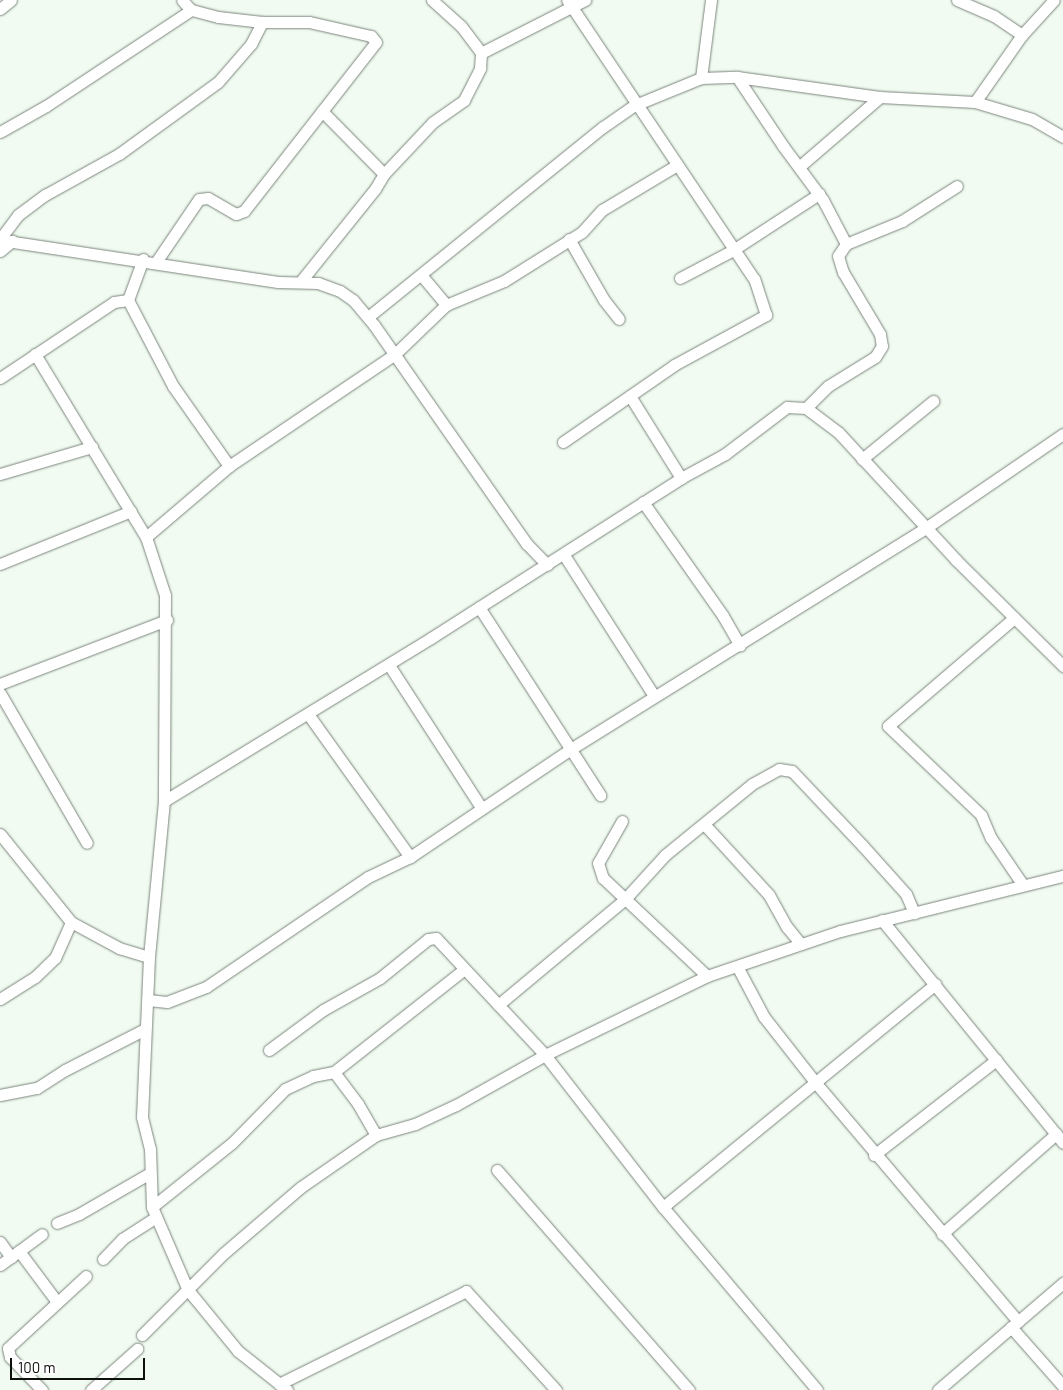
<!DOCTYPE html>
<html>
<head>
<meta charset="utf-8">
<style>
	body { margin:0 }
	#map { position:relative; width:1063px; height:1390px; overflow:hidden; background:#f1fbf1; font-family:Barlow,sans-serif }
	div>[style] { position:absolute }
	.roads { filter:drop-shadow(0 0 1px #7b847c) drop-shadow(0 0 1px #7b847c) }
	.minor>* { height:11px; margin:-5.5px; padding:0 5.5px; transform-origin:5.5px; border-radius:5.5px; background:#fff }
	span { translate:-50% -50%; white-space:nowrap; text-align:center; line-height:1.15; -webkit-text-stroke:4.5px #fff; paint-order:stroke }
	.scale { position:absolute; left:10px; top:1358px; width:135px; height:22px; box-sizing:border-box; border:2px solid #0d100d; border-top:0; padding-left:6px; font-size:15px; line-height:18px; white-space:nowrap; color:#0d100d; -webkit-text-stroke:4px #fff; paint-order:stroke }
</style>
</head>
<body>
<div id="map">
	<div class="roads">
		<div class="minor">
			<i style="left:432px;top:0;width:39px;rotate:42deg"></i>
			<i style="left:461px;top:26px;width:34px;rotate:53deg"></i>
			<i style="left:957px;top:0;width:40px;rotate:23.4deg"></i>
			<i style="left:994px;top:16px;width:34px;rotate:34deg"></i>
			<i style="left:0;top:9px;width:14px;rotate:-39deg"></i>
			<i style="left:737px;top:77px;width:83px;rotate:56.3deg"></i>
			<i style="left:783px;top:146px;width:67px;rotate:53.5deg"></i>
			<i style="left:823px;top:200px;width:50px;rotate:62.4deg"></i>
			<i style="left:846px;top:244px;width:14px;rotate:124deg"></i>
			<i style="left:838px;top:256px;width:17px;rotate:73deg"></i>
			<i style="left:843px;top:272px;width:72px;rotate:59.2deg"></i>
			<i style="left:880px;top:334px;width:12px;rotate:81deg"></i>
			<i style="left:882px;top:346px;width:13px;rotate:122deg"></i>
			<i style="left:875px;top:357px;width:55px;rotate:148.3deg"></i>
			<i style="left:828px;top:386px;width:31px;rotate:135deg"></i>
			<i style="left:701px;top:78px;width:79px;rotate:-82.7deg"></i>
			<i style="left:975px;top:102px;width:82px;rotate:-55deg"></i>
			<i style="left:1022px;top:35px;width:47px;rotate:-47.6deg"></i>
			<i style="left:322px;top:111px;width:88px;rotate:45.5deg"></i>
			<i style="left:0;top:132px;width:53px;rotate:-29.5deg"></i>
			<i style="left:46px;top:106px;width:174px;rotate:-33.5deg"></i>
			<i style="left:800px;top:166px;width:106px;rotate:-40.8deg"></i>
			<i style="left:0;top:239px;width:30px;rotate:-53deg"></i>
			<i style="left:18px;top:215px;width:34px;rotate:-37deg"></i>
			<i style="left:45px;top:195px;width:85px;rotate:-29deg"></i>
			<i style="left:119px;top:154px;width:122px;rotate:-36deg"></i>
			<i style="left:218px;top:82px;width:50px;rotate:-49deg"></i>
			<i style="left:251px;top:44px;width:25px;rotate:-63deg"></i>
			<i style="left:569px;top:239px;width:70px;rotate:60.2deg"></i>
			<i style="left:604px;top:300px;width:24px;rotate:52deg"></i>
			<i style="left:0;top:240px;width:281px;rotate:8.6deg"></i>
			<i style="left:278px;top:282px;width:40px;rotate:1.4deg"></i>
			<i style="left:318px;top:283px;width:23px;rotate:20deg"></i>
			<i style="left:340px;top:291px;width:16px;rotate:35deg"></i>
			<i style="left:353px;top:300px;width:33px;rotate:50deg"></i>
			<i style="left:374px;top:325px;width:267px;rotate:55.1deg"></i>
			<i style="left:527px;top:544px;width:29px;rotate:46deg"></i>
			<i style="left:846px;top:244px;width:61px;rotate:-22.3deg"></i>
			<i style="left:902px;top:221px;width:65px;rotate:-32.5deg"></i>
			<i style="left:0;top:251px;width:16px;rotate:-40deg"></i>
			<i style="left:143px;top:259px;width:44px;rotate:110.1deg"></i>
			<i style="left:128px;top:300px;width:97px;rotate:62.4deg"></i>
			<i style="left:173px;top:386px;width:98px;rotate:55deg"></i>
			<i style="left:156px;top:262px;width:76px;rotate:-55.7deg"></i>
			<i style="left:199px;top:199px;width:9px;rotate:-6deg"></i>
			<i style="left:208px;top:198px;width:32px;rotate:30deg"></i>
			<i style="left:236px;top:214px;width:9px;rotate:-21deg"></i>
			<i style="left:244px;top:211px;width:214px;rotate:-52deg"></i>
			<i style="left:376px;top:42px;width:8px;rotate:-130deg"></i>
			<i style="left:371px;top:36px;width:64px;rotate:-167.3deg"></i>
			<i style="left:309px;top:22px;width:47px;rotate:180deg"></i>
			<i style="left:262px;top:22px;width:44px;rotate:-173.5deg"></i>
			<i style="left:218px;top:17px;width:28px;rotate:-165deg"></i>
			<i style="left:191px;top:10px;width:13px;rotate:-132deg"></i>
			<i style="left:422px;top:276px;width:38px;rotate:50deg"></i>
			<i style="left:680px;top:278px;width:60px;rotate:-27.8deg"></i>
			<i style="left:733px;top:250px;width:103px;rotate:-33.1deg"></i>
			<i style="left:301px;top:281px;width:118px;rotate:-51.2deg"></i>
			<i style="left:375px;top:189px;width:17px;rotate:-59deg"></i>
			<i style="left:384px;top:174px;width:71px;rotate:-46.7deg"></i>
			<i style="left:433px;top:122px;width:38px;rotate:-35deg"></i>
			<i style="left:464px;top:100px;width:36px;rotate:-63deg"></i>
			<i style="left:480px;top:68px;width:15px;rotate:-86deg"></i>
			<i style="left:481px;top:53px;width:117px;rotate:-27deg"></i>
			<i style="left:368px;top:317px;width:302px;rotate:-39deg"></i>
			<i style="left:603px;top:127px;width:39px;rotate:-35deg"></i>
			<i style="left:635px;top:105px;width:71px;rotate:-22.2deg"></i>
			<i style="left:701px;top:78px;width:36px;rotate:-2deg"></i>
			<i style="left:737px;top:77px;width:144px;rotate:8deg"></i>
			<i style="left:880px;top:97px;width:95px;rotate:3deg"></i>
			<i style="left:975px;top:102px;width:59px;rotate:16.6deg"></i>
			<i style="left:1032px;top:119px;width:36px;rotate:30deg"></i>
			<i style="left:35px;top:354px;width:214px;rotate:58.8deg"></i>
			<i style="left:146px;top:537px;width:61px;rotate:71.9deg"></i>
			<i style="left:165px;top:595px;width:206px;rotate:90.3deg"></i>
			<i style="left:164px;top:801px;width:157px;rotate:95.5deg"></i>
			<i style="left:149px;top:957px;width:160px;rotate:92.5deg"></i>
			<i style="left:142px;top:1117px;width:33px;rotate:76deg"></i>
			<i style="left:150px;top:1149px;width:58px;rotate:88deg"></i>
			<i style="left:152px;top:1207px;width:90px;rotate:66.6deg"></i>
			<i style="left:188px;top:1290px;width:79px;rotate:50.7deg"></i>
			<i style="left:238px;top:1351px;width:63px;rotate:38.5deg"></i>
			<i style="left:0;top:378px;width:137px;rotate:-33.7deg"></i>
			<i style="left:114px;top:302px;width:14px;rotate:-8deg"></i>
			<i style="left:630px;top:396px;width:97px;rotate:58.1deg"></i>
			<i style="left:563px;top:442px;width:135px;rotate:-34.7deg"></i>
			<i style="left:674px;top:365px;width:105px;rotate:-28.5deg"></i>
			<i style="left:766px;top:315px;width:38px;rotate:-108deg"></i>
			<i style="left:754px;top:279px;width:336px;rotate:-123.8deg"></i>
			<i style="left:862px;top:459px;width:92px;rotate:-39.2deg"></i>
			<i style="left:0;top:474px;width:96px;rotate:-16.4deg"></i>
			<i style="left:643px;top:502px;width:139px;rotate:54.9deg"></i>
			<i style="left:723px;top:616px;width:34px;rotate:60deg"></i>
			<i style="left:146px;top:537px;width:109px;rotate:-40.5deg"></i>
			<i style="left:229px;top:466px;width:200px;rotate:-34deg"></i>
			<i style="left:395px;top:354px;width:71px;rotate:-43.9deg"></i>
			<i style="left:446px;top:305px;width:63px;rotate:-22.5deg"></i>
			<i style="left:504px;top:281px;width:92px;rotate:-32.1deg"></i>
			<i style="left:582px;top:232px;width:30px;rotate:-48deg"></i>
			<i style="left:602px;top:210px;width:87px;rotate:-31deg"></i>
			<i style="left:564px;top:555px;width:167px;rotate:57.4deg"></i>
			<i style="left:0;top:564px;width:141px;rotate:-22deg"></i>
			<i style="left:479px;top:607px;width:224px;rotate:57.2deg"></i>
			<i style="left:1014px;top:618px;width:166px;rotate:139.4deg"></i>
			<i style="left:888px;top:726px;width:129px;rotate:43.7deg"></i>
			<i style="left:981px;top:815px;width:25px;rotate:67deg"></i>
			<i style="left:991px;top:838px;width:57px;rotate:55.8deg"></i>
			<i style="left:389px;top:665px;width:169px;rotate:57.1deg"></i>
			<i style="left:0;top:684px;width:179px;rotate:-21deg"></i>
			<i style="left:0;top:693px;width:173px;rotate:59.9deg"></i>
			<i style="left:308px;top:714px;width:176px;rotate:54.5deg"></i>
			<i style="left:164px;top:801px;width:313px;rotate:-31.4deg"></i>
			<i style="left:431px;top:638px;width:297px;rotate:-32.6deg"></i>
			<i style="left:681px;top:478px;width:50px;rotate:-28.6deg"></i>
			<i style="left:725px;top:454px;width:78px;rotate:-37.2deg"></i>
			<i style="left:787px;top:407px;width:19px;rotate:3deg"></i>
			<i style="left:806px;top:408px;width:41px;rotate:37.1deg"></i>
			<i style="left:839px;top:433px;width:173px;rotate:47.3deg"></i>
			<i style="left:956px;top:560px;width:151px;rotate:44.7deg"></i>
			<i style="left:622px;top:821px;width:48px;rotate:119.7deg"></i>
			<i style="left:598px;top:863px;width:16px;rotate:72deg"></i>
			<i style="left:603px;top:878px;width:143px;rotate:43.3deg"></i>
			<i style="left:704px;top:824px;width:96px;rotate:47.5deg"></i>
			<i style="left:769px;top:895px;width:37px;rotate:61deg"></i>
			<i style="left:787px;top:927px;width:22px;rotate:51deg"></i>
			<i style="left:0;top:834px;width:113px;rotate:51.1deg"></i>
			<i style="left:71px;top:922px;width:55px;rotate:28.4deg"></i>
			<i style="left:119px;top:948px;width:31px;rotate:17deg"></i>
			<i style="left:882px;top:920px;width:287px;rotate:50.9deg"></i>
			<i style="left:738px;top:968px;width:55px;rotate:62deg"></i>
			<i style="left:764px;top:1017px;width:83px;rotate:51.9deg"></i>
			<i style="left:815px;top:1082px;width:314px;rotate:49.7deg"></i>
			<i style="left:0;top:999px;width:41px;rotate:-32.2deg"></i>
			<i style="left:35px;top:977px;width:28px;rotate:-44deg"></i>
			<i style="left:55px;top:958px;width:39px;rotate:-66deg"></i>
			<i style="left:148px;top:1000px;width:19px;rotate:6deg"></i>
			<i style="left:167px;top:1002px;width:42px;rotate:-21deg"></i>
			<i style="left:206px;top:987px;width:196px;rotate:-34.2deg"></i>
			<i style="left:368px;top:877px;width:47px;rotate:-25.5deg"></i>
			<i style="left:410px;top:857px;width:192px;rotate:-33.9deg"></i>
			<i style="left:569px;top:750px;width:422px;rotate:-31.9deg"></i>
			<i style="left:927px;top:527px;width:165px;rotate:-34.4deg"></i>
			<i style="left:498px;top:1005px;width:165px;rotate:-39.8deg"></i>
			<i style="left:625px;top:899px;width:59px;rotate:-47.7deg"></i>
			<i style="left:665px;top:855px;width:112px;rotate:-39.2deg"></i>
			<i style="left:752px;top:784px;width:31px;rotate:-29deg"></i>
			<i style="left:779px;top:769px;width:13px;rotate:9deg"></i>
			<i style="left:792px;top:771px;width:102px;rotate:46.6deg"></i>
			<i style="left:862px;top:845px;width:66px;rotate:48.1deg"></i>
			<i style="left:906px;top:894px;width:21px;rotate:67deg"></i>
			<i style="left:269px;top:1050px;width:67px;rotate:-36.5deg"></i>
			<i style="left:323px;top:1010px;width:65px;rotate:-29.3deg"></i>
			<i style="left:380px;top:978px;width:62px;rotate:-39.1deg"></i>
			<i style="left:428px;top:939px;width:8px;rotate:-7deg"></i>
			<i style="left:436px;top:938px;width:160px;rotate:47deg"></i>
			<i style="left:545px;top:1055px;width:192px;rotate:52.2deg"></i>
			<i style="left:663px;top:1207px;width:239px;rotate:49.9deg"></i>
			<i style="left:334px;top:1072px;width:40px;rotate:53deg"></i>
			<i style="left:358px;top:1104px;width:36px;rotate:60deg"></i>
			<i style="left:0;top:1095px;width:38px;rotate:-11deg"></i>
			<i style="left:37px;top:1088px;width:33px;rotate:-33deg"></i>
			<i style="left:65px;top:1070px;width:90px;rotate:-27.1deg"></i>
			<i style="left:874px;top:1155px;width:155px;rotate:-37.9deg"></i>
			<i style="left:497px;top:1170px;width:292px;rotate:48.9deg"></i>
			<i style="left:152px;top:1207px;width:102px;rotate:-38.7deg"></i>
			<i style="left:232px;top:1143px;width:76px;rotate:-45.5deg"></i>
			<i style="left:285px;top:1089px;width:31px;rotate:-25deg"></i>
			<i style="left:313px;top:1076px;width:21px;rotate:-11deg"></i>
			<i style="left:334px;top:1072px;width:164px;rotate:-38.3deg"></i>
			<i style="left:663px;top:1207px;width:352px;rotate:-39.3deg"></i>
			<i style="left:57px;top:1223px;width:24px;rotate:-22deg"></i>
			<i style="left:79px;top:1214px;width:82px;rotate:-30deg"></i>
			<i style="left:942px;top:1234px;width:152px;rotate:-41.3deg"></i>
			<i style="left:0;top:1242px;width:19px;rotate:54deg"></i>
			<i style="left:19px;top:1251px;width:64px;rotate:53.3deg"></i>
			<i style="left:103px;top:1259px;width:28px;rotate:-46deg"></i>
			<i style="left:122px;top:1239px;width:40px;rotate:-32.9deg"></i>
			<i style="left:0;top:1265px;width:52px;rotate:-36.4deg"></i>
			<i style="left:1011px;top:1327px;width:79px;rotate:48.6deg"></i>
			<i style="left:142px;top:1335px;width:116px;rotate:-45deg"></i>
			<i style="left:224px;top:1253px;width:101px;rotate:-40.6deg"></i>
			<i style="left:301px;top:1187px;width:91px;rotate:-34.7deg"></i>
			<i style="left:376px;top:1135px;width:41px;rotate:-15.8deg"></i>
			<i style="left:415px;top:1124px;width:45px;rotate:-24.9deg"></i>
			<i style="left:456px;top:1105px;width:102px;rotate:-29.3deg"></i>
			<i style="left:545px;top:1055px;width:180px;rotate:-26deg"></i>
			<i style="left:707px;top:976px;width:140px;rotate:-18.7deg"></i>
			<i style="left:840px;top:931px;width:230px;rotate:-13.9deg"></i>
			<i style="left:279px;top:1384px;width:209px;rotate:-26.4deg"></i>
			<i style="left:466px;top:1291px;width:134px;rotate:47.7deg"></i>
			<i style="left:42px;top:1390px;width:46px;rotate:-134.1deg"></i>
			<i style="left:10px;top:1357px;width:9px;rotate:-103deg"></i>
			<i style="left:8px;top:1348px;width:106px;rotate:-42.7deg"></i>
			<i style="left:91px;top:1390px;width:62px;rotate:-41.7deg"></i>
			<i style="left:938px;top:1390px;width:165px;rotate:-40.6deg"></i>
		</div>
	</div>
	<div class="scale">100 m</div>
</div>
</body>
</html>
